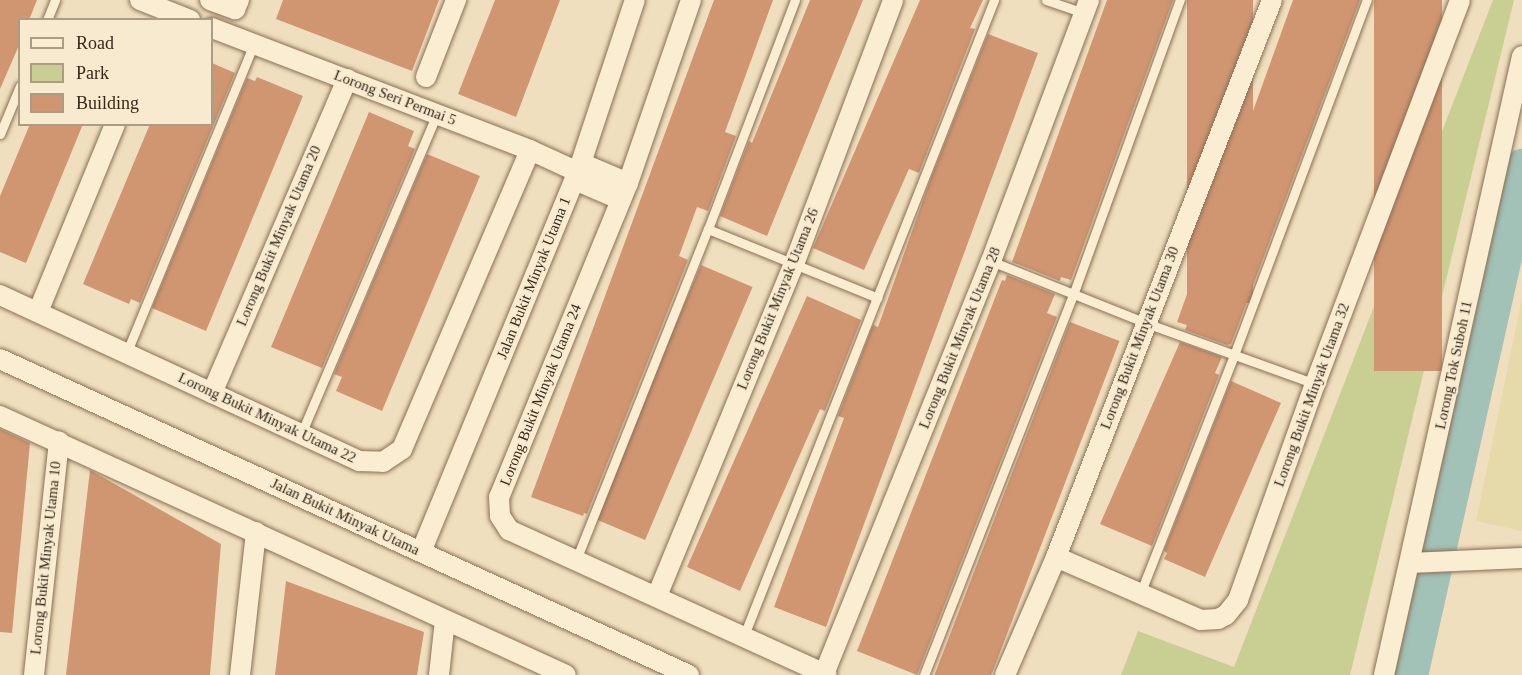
<!DOCTYPE html>
<html>
<head>
<meta charset="utf-8">
<style>
	body { margin:0 }
	#map { position:relative; width:1522px; height:675px; overflow:hidden; background:#f0dfbe; font-family:"Times New Roman",serif }
	div>[style] { position:absolute }
	.farmland>* { inset:0; background:#e6daab }
	.green>* { inset:0; background:#c9ce92 }
	.river>* { height:39px; margin:-19.5px; padding:0 19.5px; transform-origin:19.5px; border-radius:19.5px; background:#a2c1b7 }
	.building>* { inset:0; background:#d09672; transform-origin:0 0 }
	.roads { filter:drop-shadow(0 0 2px #896f56) drop-shadow(0 0 2px #896f56) }
	.service>* { height:9px; margin:-4.5px; padding:0 4.5px; transform-origin:4.5px; border-radius:4.5px; background:#faedd1 }
	.minor>* { height:20px; margin:-10px; padding:0 10px; transform-origin:10px; border-radius:10px; background:#faedd1 }
	span { translate:-50% -50%; white-space:nowrap; text-align:center; line-height:1.15; -webkit-text-stroke:4.5px #f7eace; paint-order:stroke }
	.street-label { font-size:15px; color:#37281b }
	.legend { position:absolute; left:18px; top:18px; width:195px; height:108px; box-sizing:border-box; background:#f7eace; border:2px solid #aa9c86; margin:0; padding:8px 10px; list-style:none; font-size:18px; color:#37281b }
	.legend li { display:flex; align-items:center; gap:12px; height:30px }
	.legend b { width:30px; border:2px solid #aa9c86 }
</style>
</head>
<body>
<div id="map">
	<div class="farmland">
		<i style="clip-path:polygon(1522px 298px,1522px 531px,1476px 521px)"></i>
	</div>
	<div class="green">
		<i style="clip-path:polygon(1493px 0,1514px 0,1350px 675px,1121px 675px,1138px 631px,1234px 667px)"></i>
	</div>
	<div class="river">
		<i style="left:1408px;top:675px;width:520px;rotate:-77.33deg"></i>
	</div>
	<div class="building">
		<i style="clip-path:polygon(0 0,37px 0,29px 20px,20px 20px,20px 43px,0 89px)"></i>
		<i style="clip-path:polygon(283px 0,439px 0,412px 71px,276px 19px)"></i>
		<i style="clip-path:polygon(495px 0,560px 0,516px 117px,458px 94px)"></i>
		<i style="clip-path:polygon(714px 0,773px 0,725px 132px,736px 136px,708px 211px,697px 207px,679px 256px,688px 260px,587px 514px,584px 513px,583px 516px,531px 497px)"></i>
		<i style="clip-path:polygon(810px 0,863px 0,767px 236px,720px 216px,749px 141px,752px 143px)"></i>
		<i style="clip-path:polygon(920px 0,983px 0,970px 28px,975px 29px,919px 173px,909px 169px,864px 270px,813px 248px)"></i>
		<i style="clip-path:polygon(1107px 0,1173px 0,1071px 280px,1061px 277px,1060px 281px,1012px 262px)"></i>
		<i style="left:1187px;top:0;width:66px;height:303px"></i>
		<i style="clip-path:polygon(1293px 0,1360px 0,1231px 344px,1227px 345px,1185px 330px,1187px 325px,1177px 322px)"></i>
		<i style="left:1374px;top:0;width:68px;height:371px"></i>
		<i style="clip-path:polygon(988px 34px,1038px 53px,826px 627px,774px 607px,844px 418px,838px 416px,873px 325px,878px 327px,931px 178px)"></i>
		<i style="clip-path:polygon(212px 63px,235px 73px,140px 303px,131px 299px,129px 304px,83px 284px,150px 124px,212px 124px)"></i>
		<i style="clip-path:polygon(257px 77px,303px 96px,206px 331px,152px 308px,247px 78px,255px 81px)"></i>
		<i style="clip-path:polygon(369px 112px,414px 131px,408px 146px,415px 149px,322px 368px,271px 347px)"></i>
		<i style="clip-path:polygon(30px 124px,83px 124px,26px 263px,0 252px,0 196px)"></i>
		<i style="clip-path:polygon(427px 154px,480px 176px,382px 411px,336px 391px,342px 377px,334px 374px)"></i>
		<i style="left:701px;top:265px;width:56px;height:275px;rotate:23deg"></i>
		<i style="clip-path:polygon(1007px 275px,1055px 294px,1047px 313px,1057px 317px,917px 675px,857px 651px,1002px 280px,1005px 281px)"></i>
		<i style="clip-path:polygon(807px 296px,861px 320px,825px 411px,820px 409px,740px 591px,687px 567px)"></i>
		<i style="left:1070px;top:322px;width:53px;height:379px;rotate:21deg"></i>
		<i style="clip-path:polygon(1180px 342px,1222px 357px,1215px 373px,1219px 375px,1152px 546px,1100px 524px)"></i>
		<i style="clip-path:polygon(1231px 381px,1281px 403px,1205px 577px,1164px 559px,1167px 553px,1164px 551px)"></i>
		<i style="clip-path:polygon(0 429px,30px 443px,12px 633px,0 632px)"></i>
		<i style="clip-path:polygon(90px 470px,221px 544px,210px 675px,66px 675px)"></i>
		<i style="clip-path:polygon(286px 581px,424px 632px,417px 675px,275px 675px)"></i>
	</div>
	<div class="roads">
		<div class="service">
			<i style="left:1046px;top:0;width:40px;rotate:18.9deg"></i>
			<i style="left:47px;top:20px;width:22px;rotate:-68deg"></i>
			<i style="left:0;top:134px;width:52px;rotate:-67.4deg"></i>
			<i style="left:708px;top:229px;width:183px;rotate:22.1deg"></i>
			<i style="left:991px;top:261px;width:167px;rotate:21.8deg"></i>
			<i style="left:1146px;top:323px;width:180px;rotate:19.8deg"></i>
			<i style="left:126px;top:354px;width:336px;rotate:-67.6deg"></i>
			<i style="left:301px;top:434px;width:348px;rotate:-67deg"></i>
			<i style="left:576px;top:560px;width:356px;rotate:-68.3deg"></i>
			<i style="left:708px;top:229px;width:245px;rotate:-69.2deg"></i>
			<i style="left:1140px;top:594px;width:257px;rotate:-68.5deg"></i>
			<i style="left:1234px;top:355px;width:379px;rotate:-69.5deg"></i>
			<i style="left:743px;top:638px;width:686px;rotate:-68.52deg"></i>
			<i style="left:924px;top:675px;width:408px;rotate:-68.6deg"></i>
			<i style="left:1073px;top:295px;width:314px;rotate:-70.1deg"></i>
		</div>
		<div class="minor">
			<i style="left:140px;top:0;width:54px;rotate:21.8deg"></i>
			<i style="left:210px;top:0;width:27px;rotate:20deg"></i>
			<i style="left:235px;top:9px;width:10px;rotate:-66deg"></i>
			<i style="left:691px;top:0;width:194px;rotate:109deg"></i>
			<i style="left:628px;top:183px;width:339px;rotate:112.3deg"></i>
			<i style="left:499px;top:497px;width:19px;rotate:87deg"></i>
			<i style="left:500px;top:516px;width:17px;rotate:57deg"></i>
			<i style="left:509px;top:530px;width:349px;rotate:24.5deg"></i>
			<i style="left:212px;top:28px;width:341px;rotate:21deg"></i>
			<i style="left:530px;top:150px;width:53px;rotate:24.6deg"></i>
			<i style="left:426px;top:77px;width:83px;rotate:-68.7deg"></i>
			<i style="left:581px;top:163px;width:51px;rotate:23.1deg"></i>
			<i style="left:575px;top:180px;width:50px;rotate:23.5deg"></i>
			<i style="left:0;top:295px;width:396px;rotate:24.8deg"></i>
			<i style="left:359px;top:461px;width:24px;rotate:2deg"></i>
			<i style="left:383px;top:462px;width:23px;rotate:-34deg"></i>
			<i style="left:402px;top:449px;width:325px;rotate:-66.8deg"></i>
			<i style="left:38px;top:312px;width:203px;rotate:-67.7deg"></i>
			<i style="left:0;top:359px;width:758px;rotate:24.64deg"></i>
			<i style="left:212px;top:393px;width:342px;rotate:-66.7deg"></i>
			<i style="left:0;top:416px;width:622px;rotate:24.59deg"></i>
			<i style="left:421px;top:552px;width:411px;rotate:-67.6deg"></i>
			<i style="left:578px;top:172px;width:181px;rotate:-71.7deg"></i>
			<i style="left:1056px;top:557px;width:158px;rotate:23.5deg"></i>
			<i style="left:1201px;top:620px;width:17px;rotate:-3deg"></i>
			<i style="left:1218px;top:619px;width:9px;rotate:-27deg"></i>
			<i style="left:1226px;top:615px;width:19px;rotate:-51deg"></i>
			<i style="left:1238px;top:600px;width:229px;rotate:-70.4deg"></i>
			<i style="left:1315px;top:384px;width:410px;rotate:-69.3deg"></i>
			<i style="left:1410px;top:563px;width:112px;rotate:-2.6deg"></i>
			<i style="left:657px;top:596px;width:359px;rotate:-67.6deg"></i>
			<i style="left:794px;top:264px;width:282px;rotate:-69.4deg"></i>
			<i style="left:824px;top:674px;width:445px;rotate:-68deg"></i>
			<i style="left:991px;top:261px;width:279px;rotate:-69.4deg"></i>
			<i style="left:34px;top:675px;width:235px;rotate:-83.9deg"></i>
			<i style="left:240px;top:675px;width:144px;rotate:-83.6deg"></i>
			<i style="left:439px;top:675px;width:55px;rotate:-83.8deg"></i>
			<i style="left:1005px;top:675px;width:129px;rotate:-66.6deg"></i>
			<i style="left:1056px;top:557px;width:597px;rotate:-68.8deg"></i>
			<i style="left:1384px;top:675px;width:634px;rotate:-77.43deg"></i>
		</div>
	</div>
	<div class="street-label">
		<span style="left:395px;top:98px;rotate:21deg">Lorong Seri Permai 5</span>
		<span style="left:279px;top:236px;rotate:-67deg">Lorong Bukit Minyak Utama 20</span>
		<span style="left:534px;top:278px;rotate:-68deg">Jalan Bukit Minyak Utama 1</span>
		<span style="left:778px;top:299px;rotate:-68deg">Lorong Bukit Minyak Utama 26</span>
		<span style="left:960px;top:338px;rotate:-68deg">Lorong Bukit Minyak Utama 28</span>
		<span style="left:1140px;top:338px;rotate:-69deg">Lorong Bukit Minyak Utama 30</span>
		<span style="left:1454px;top:365px;rotate:-78deg">Lorong Tok Suboh 11</span>
		<span style="left:541px;top:395px;rotate:-68deg">Lorong Bukit Minyak Utama 24</span>
		<span style="left:1312px;top:395px;rotate:-70deg">Lorong Bukit Minyak Utama 32</span>
		<span style="left:267px;top:418px;rotate:25deg">Lorong Bukit Minyak Utama 22</span>
		<span style="left:345px;top:517px;rotate:25deg">Jalan Bukit Minyak Utama</span>
		<span style="left:46px;top:558px;rotate:-84deg">Lorong Bukit Minyak Utama 10</span>
	</div>
	<ul class="legend">
	<li><b style="height:8px;background:#faedd1"></b>Road</li>
	<li><b style="height:16px;background:#c9ce92"></b>Park</li>
	<li><b style="height:16px;background:#d09672"></b>Building</li>
	</ul>
</div>
</body>
</html>
